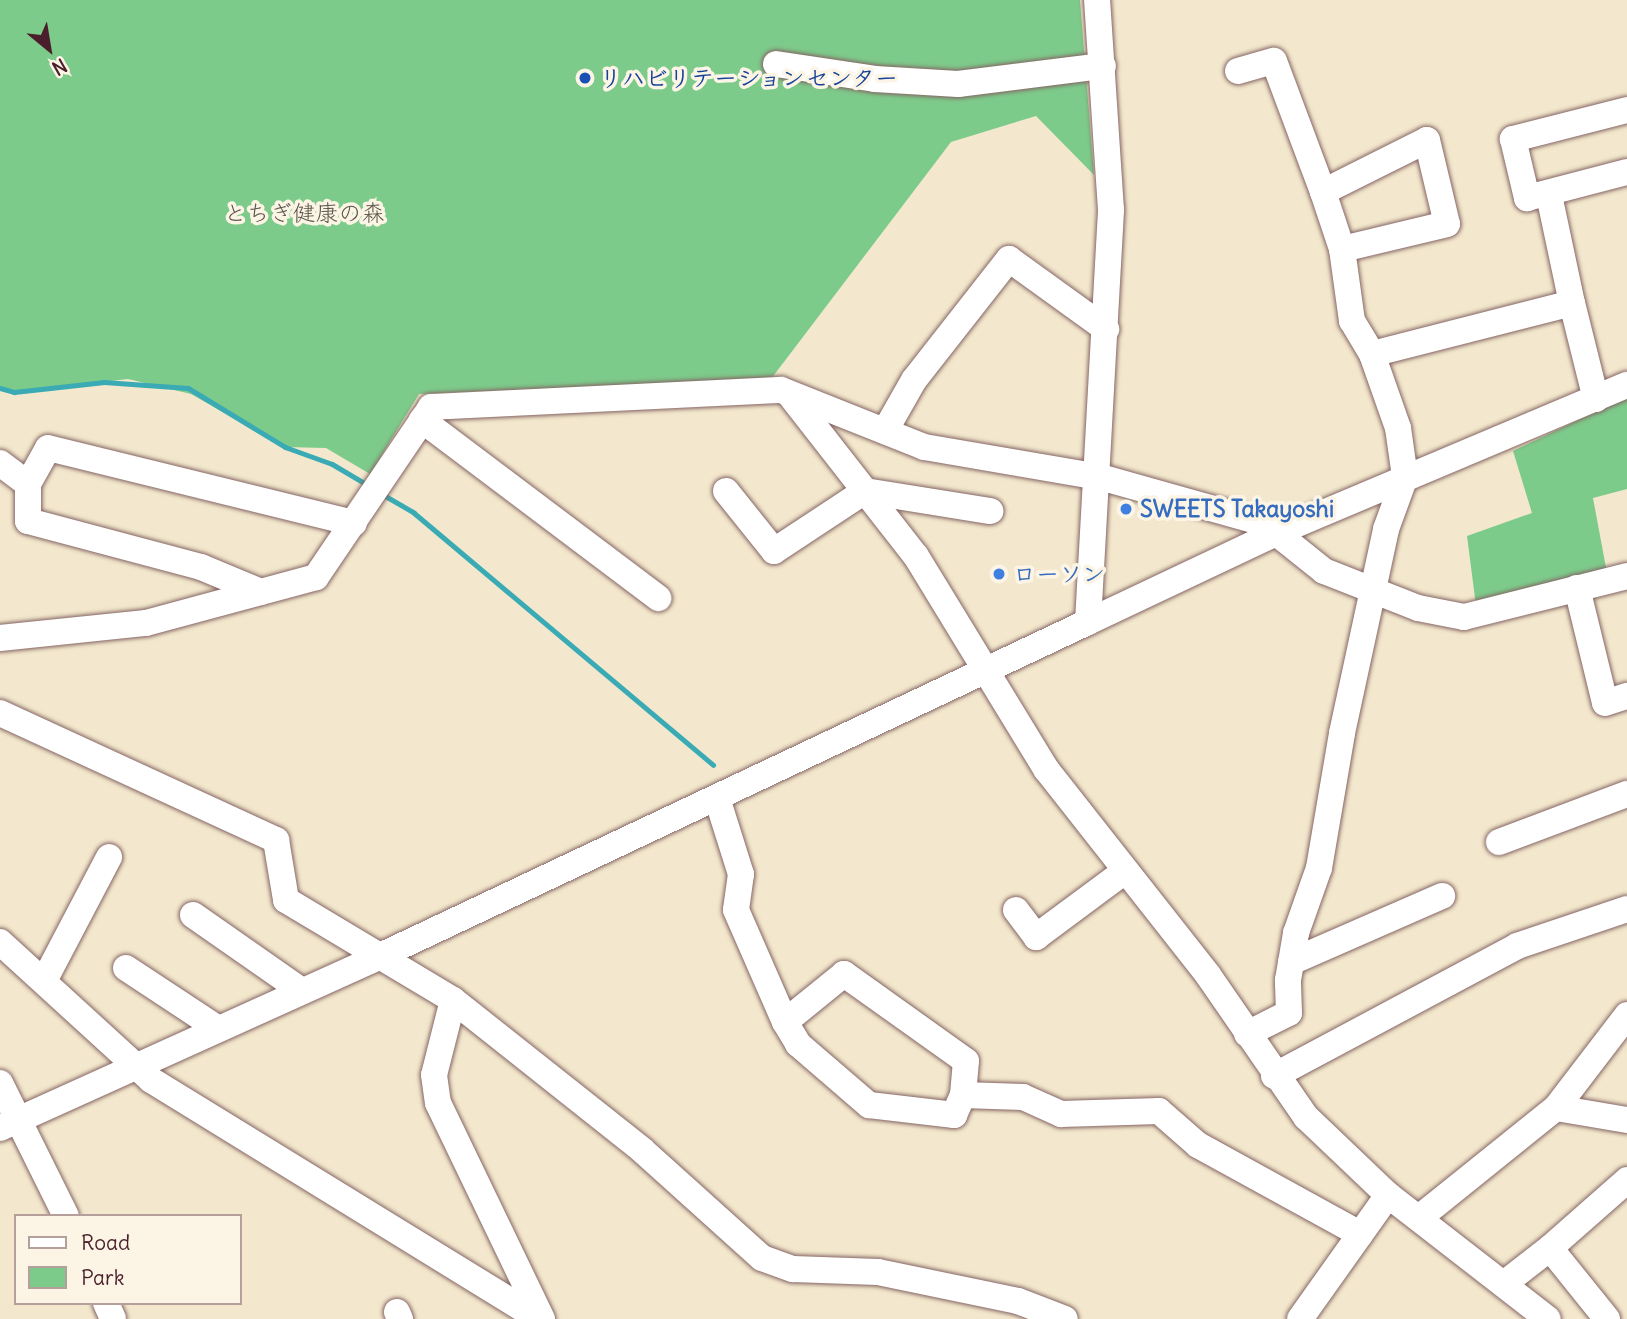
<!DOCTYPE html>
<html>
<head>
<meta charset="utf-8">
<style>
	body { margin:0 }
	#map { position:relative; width:1627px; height:1319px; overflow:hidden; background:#f3e8cd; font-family:Delius,"Klee One",sans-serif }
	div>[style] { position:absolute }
	.green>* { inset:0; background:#7dcb8b }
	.stream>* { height:5px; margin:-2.5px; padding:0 2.5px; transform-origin:2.5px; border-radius:2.5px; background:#3aabb4 }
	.roads { filter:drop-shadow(0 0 2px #856564) drop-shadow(0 0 2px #856564) }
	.minor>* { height:26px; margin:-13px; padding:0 13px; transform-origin:13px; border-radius:13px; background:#fff }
	.dots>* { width:19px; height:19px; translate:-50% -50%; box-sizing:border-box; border:4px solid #fcf5e5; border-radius:50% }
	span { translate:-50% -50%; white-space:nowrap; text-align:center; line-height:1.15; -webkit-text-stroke:7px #fcf5e5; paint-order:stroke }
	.transit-label { font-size:23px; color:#164399; font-weight:700 }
	.left { translate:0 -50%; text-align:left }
	.park-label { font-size:23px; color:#595348 }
	.shop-label { font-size:23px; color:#366cbe; font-weight:700 }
	.legend { position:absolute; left:14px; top:1214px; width:228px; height:91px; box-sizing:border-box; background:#fcf5e5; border:2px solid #b59f9b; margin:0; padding:9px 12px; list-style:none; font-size:21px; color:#4a1f2b }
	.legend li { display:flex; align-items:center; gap:14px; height:35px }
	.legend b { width:35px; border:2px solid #b59f9b }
	.north { position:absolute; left:14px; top:14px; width:70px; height:70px; -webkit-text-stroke:5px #fcf5e5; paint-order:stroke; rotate:150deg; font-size:19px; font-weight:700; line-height:28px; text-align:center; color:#4a1f2b }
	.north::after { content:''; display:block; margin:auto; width:24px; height:32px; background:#4a1f2b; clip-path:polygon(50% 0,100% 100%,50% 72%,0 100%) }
</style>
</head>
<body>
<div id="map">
	<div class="green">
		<i style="clip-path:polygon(0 0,1080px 0,1094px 175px,1036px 116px,951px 142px,771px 379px,419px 394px,370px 474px,326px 448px,285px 447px,191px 394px,128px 379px,14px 392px,0 388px)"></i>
		<i style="clip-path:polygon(1627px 397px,1627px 489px,1593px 498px,1607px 573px,1476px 606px,1467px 536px,1532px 513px,1513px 451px)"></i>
	</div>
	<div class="stream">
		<i style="left:0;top:388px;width:15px;rotate:16deg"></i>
		<i style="left:14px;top:392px;width:91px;rotate:-6.3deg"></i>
		<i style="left:104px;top:382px;width:84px;rotate:4.1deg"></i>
		<i style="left:188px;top:388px;width:114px;rotate:31.3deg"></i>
		<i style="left:285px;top:447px;width:50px;rotate:19.9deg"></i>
		<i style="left:332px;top:464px;width:43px;rotate:30.7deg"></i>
		<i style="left:380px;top:493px;width:39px;rotate:30deg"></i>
		<i style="left:414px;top:513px;width:391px;rotate:40.1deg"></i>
	</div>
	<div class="roads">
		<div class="minor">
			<i style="left:776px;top:64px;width:100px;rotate:8.6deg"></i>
			<i style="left:875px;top:79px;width:83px;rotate:3.4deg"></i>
			<i style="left:958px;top:84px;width:146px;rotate:-7.1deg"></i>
			<i style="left:1238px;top:71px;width:37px;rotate:-16deg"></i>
			<i style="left:1274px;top:61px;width:140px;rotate:69.5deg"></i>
			<i style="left:1627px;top:110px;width:118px;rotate:165.7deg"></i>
			<i style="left:1513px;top:139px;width:61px;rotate:76.7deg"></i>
			<i style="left:1527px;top:198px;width:103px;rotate:-14.6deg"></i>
			<i style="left:1549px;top:195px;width:110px;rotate:78deg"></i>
			<i style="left:1372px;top:354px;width:206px;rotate:-14.3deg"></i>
			<i style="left:1572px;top:303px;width:99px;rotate:76deg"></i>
			<i style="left:790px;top:395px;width:204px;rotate:52deg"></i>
			<i style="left:916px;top:556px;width:250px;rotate:58.6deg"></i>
			<i style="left:1046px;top:769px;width:262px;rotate:51.8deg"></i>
			<i style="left:1208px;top:975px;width:173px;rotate:55.4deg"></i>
			<i style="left:1306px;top:1117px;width:113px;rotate:43.6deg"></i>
			<i style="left:1388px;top:1195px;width:202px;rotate:37.8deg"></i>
			<i style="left:422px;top:420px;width:296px;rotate:37deg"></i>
			<i style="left:885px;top:431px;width:59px;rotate:-60.4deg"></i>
			<i style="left:914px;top:380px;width:154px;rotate:-51.9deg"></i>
			<i style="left:1009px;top:259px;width:120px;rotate:35.8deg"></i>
			<i style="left:0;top:463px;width:35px;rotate:37deg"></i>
			<i style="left:726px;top:491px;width:77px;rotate:51.3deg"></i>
			<i style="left:774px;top:551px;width:109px;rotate:-33.4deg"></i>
			<i style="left:865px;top:491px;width:127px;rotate:9.1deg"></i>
			<i style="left:1577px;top:588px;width:118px;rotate:76.3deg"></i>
			<i style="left:1605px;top:703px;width:23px;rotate:-18deg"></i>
			<i style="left:261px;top:592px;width:65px;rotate:-157.4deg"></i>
			<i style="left:201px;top:567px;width:179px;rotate:-165.1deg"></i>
			<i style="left:28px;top:521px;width:37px;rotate:-90deg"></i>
			<i style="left:28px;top:484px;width:41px;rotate:-60.9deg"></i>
			<i style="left:48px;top:448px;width:315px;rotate:13.8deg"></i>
			<i style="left:1088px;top:622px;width:208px;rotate:-25.3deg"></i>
			<i style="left:1276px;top:533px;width:381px;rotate:-22.9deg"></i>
			<i style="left:0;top:638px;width:147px;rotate:-5.9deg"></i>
			<i style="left:146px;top:623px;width:176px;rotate:-15.1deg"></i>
			<i style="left:316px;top:577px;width:205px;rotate:-55.9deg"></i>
			<i style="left:431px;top:407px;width:350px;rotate:-2.8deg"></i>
			<i style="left:781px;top:390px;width:154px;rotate:21.7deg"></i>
			<i style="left:924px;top:447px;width:179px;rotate:9.7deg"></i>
			<i style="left:1100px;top:477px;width:170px;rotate:15.7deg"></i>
			<i style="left:1264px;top:523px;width:77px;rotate:38.7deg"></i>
			<i style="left:1324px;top:571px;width:101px;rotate:21.5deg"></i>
			<i style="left:1418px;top:608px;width:47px;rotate:11.1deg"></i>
			<i style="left:1464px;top:617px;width:168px;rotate:-14.1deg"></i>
			<i style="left:0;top:713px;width:304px;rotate:24.7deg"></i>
			<i style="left:276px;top:840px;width:61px;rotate:80.5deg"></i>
			<i style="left:286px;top:900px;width:195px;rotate:30.9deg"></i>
			<i style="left:453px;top:1000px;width:241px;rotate:38.4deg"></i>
			<i style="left:642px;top:1150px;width:161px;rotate:42deg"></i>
			<i style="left:762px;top:1258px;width:33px;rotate:20deg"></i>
			<i style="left:793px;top:1269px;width:85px;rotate:2deg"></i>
			<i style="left:878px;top:1272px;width:143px;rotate:11.7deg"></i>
			<i style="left:1018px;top:1301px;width:50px;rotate:21deg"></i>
			<i style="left:717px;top:798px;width:80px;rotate:72.5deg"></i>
			<i style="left:741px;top:874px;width:36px;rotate:98deg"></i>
			<i style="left:736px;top:910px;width:122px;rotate:66.4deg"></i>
			<i style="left:785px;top:1022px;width:26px;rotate:59deg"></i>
			<i style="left:798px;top:1044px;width:94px;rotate:40.7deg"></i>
			<i style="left:869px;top:1105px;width:86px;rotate:6.7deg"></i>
			<i style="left:954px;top:1115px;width:22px;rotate:-66deg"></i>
			<i style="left:963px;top:1095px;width:34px;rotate:-85deg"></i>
			<i style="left:966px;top:1061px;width:150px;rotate:-144.5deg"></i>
			<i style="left:844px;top:974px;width:76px;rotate:140.9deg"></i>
			<i style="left:1499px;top:842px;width:137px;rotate:-20.6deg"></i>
			<i style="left:1016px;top:910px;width:34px;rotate:53deg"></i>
			<i style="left:1036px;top:937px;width:111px;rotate:-36.6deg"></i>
			<i style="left:193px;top:915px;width:133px;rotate:34.9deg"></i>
			<i style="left:0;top:942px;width:205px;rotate:42.4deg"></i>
			<i style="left:151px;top:1080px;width:456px;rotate:31.6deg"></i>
			<i style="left:1291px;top:962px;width:165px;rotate:-23.6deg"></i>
			<i style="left:126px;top:968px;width:109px;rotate:33.4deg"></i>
			<i style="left:44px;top:981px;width:140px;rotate:-62.3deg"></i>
			<i style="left:453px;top:1000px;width:77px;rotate:104.2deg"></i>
			<i style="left:434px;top:1075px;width:28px;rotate:82deg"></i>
			<i style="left:438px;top:1103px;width:240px;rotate:64.3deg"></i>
			<i style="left:1247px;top:1034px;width:47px;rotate:-26.6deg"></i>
			<i style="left:1289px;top:1013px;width:33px;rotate:-92deg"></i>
			<i style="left:1288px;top:980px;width:48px;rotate:-80.3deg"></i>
			<i style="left:1296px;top:933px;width:69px;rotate:-70.5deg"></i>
			<i style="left:1319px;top:868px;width:137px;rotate:-80.3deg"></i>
			<i style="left:1342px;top:733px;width:209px;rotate:-77.8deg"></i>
			<i style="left:1386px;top:529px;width:55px;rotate:-69.9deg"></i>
			<i style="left:1405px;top:477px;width:49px;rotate:-98.1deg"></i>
			<i style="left:1398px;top:428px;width:78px;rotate:-109.4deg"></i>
			<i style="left:1372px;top:354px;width:39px;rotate:-121deg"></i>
			<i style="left:1352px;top:321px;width:73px;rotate:-97.9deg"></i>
			<i style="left:1342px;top:249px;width:60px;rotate:-108.4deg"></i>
			<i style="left:1323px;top:192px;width:116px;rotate:-26.6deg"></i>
			<i style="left:1427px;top:140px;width:86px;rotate:76.6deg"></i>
			<i style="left:1447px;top:224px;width:108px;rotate:166.6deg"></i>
			<i style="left:1274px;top:1076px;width:276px;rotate:-28.1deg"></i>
			<i style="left:1517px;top:946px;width:116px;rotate:-18.6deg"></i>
			<i style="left:0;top:1083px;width:148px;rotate:63.6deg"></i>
			<i style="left:963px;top:1095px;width:60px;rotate:1.9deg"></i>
			<i style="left:1023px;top:1097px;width:42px;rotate:24.1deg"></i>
			<i style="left:1061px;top:1114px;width:98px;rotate:-1.8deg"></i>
			<i style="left:1159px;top:1111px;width:52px;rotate:41.1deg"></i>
			<i style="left:1198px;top:1145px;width:185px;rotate:28.8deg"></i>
			<i style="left:1556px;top:1108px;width:72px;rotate:9.6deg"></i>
			<i style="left:0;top:1128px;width:415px;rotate:-24.3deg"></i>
			<i style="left:378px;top:957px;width:785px;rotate:-25.26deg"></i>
			<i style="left:1088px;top:622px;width:413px;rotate:-86.8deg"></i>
			<i style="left:1111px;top:210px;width:210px;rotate:-93.8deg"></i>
			<i style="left:1419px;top:1218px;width:176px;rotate:-38.8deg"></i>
			<i style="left:1556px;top:1108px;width:117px;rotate:-52.6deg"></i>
			<i style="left:1505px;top:1283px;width:57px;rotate:-37.9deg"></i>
			<i style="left:106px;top:1303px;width:17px;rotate:66deg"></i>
			<i style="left:397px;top:1312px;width:8px;rotate:67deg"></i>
			<i style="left:1300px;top:1319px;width:152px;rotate:-54.6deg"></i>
			<i style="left:1607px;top:1319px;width:91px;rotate:-128.8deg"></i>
			<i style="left:1550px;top:1248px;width:103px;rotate:-41.4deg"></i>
		</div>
	</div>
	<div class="dots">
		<i style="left:585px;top:78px;background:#1a4fb4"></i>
		<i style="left:1126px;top:509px;background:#3f7fe0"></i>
		<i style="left:999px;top:574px;background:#3f7fe0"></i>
	</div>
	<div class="transit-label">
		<span class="left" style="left:599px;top:78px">リハビリテーションセンター</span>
	</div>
	<div class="park-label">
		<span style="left:304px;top:213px">とちぎ健康の森</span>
	</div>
	<div class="shop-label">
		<span class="left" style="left:1140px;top:509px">SWEETS Takayoshi</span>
		<span class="left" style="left:1013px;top:574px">ローソン</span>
	</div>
	<ul class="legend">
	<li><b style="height:9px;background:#fff"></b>Road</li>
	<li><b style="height:19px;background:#7dcb8b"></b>Park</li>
	</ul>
	<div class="north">N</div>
</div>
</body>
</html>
